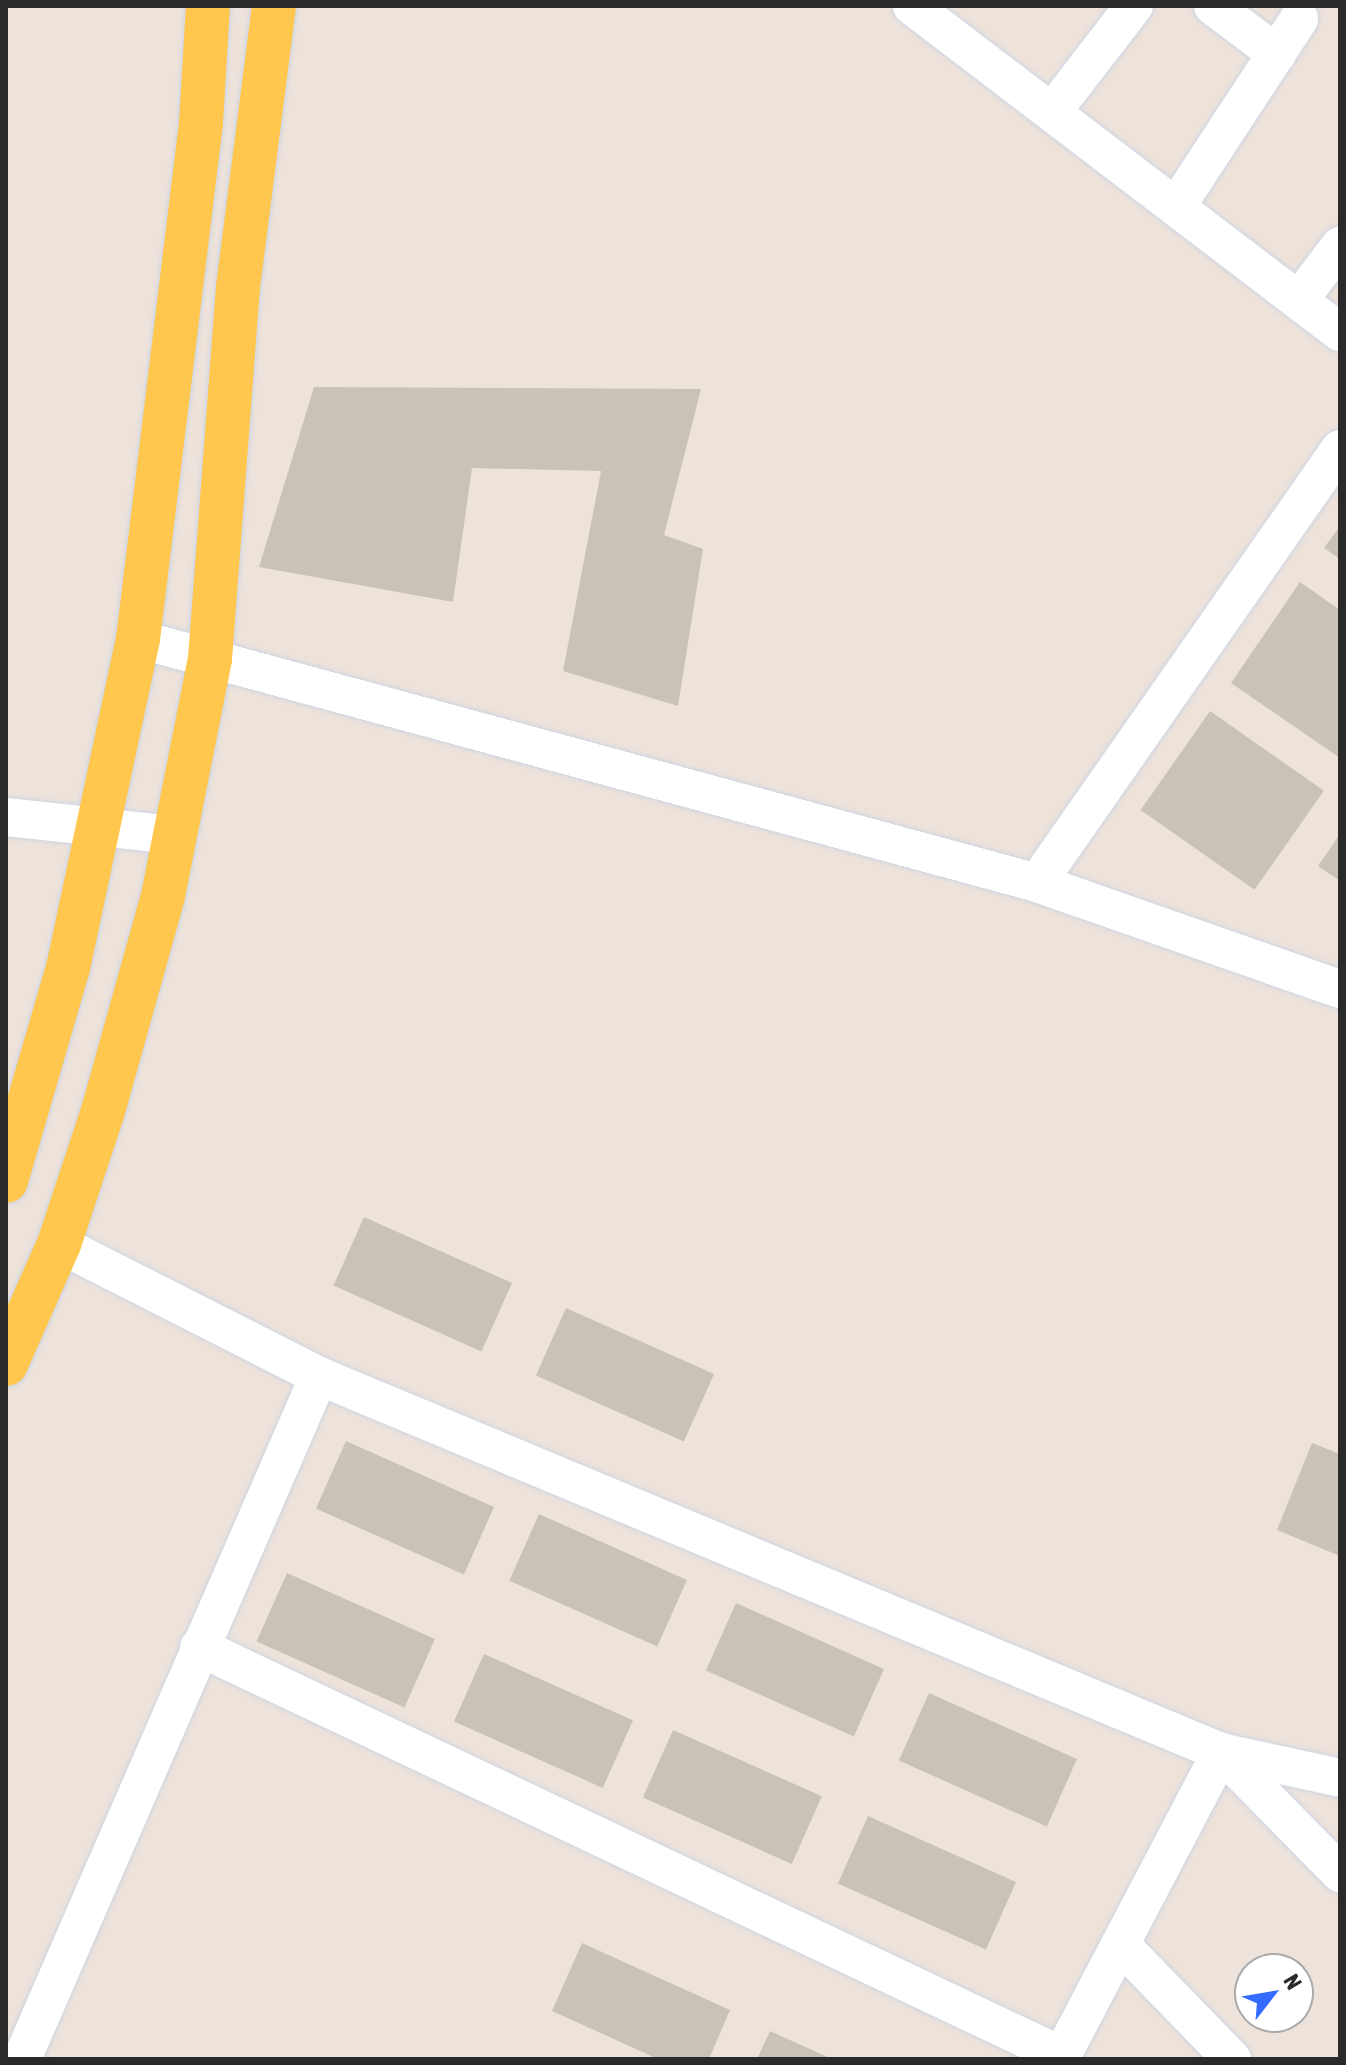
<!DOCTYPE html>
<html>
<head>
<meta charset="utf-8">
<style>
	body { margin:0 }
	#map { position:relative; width:1346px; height:2065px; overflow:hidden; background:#eee3da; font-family:"Asap Condensed",sans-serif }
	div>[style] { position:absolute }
	.building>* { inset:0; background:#c8c2b9; transform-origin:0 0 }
	.roads { filter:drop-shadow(0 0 2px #cfd5e4) drop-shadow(0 0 2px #cfd5e4) }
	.minor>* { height:38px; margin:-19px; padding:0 19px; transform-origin:19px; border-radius:19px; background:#fff }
	.major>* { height:44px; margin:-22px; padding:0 22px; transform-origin:22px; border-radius:22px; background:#ffc74d }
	span { translate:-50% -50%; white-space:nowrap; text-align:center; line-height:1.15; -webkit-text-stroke:6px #fff; paint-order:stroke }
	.frame { position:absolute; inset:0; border:8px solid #2a2a2a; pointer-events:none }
	.north { position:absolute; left:1234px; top:1953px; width:80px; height:80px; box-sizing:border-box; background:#fff; border:2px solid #aaa; border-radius:50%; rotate:59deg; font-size:22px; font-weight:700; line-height:32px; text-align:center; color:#2a2a2a }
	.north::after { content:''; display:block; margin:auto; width:28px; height:36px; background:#356bff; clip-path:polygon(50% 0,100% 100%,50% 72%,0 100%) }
</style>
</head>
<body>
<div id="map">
	<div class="building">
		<i style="clip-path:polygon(314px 387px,701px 389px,664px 535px,703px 549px,678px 706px,563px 671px,601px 471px,472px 468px,453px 602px,259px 567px)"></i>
		<i style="clip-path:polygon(1340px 526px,1340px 559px,1324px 548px)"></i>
		<i style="clip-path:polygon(1300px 582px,1340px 610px,1340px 758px,1231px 683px)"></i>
		<i style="left:1210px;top:711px;width:139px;height:121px;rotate:35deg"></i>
		<i style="clip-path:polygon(1340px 834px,1340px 881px,1318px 866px)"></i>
		<i style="left:364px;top:1217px;width:162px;height:75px;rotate:24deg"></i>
		<i style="left:566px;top:1308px;width:162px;height:74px;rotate:24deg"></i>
		<i style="left:346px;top:1441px;width:162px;height:74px;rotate:24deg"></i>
		<i style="clip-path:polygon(1312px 1443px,1340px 1454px,1340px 1556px,1277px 1530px)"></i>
		<i style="left:539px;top:1514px;width:162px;height:73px;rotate:24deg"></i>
		<i style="left:287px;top:1573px;width:162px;height:75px;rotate:24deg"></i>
		<i style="left:736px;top:1603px;width:162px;height:74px;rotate:24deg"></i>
		<i style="left:484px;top:1654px;width:163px;height:74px;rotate:24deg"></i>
		<i style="left:929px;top:1693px;width:162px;height:74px;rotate:24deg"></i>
		<i style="left:673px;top:1730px;width:163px;height:74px;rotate:24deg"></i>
		<i style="left:868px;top:1816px;width:162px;height:74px;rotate:24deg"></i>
		<i style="clip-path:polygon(582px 1943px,730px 2010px,709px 2059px,658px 2059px,552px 2011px)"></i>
		<i style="clip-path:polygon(770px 2031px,832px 2059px,757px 2059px)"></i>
	</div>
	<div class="roads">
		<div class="minor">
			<i style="left:912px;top:6px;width:538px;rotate:37.3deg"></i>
			<i style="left:1213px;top:6px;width:80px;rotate:36.9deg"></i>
			<i style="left:1052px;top:112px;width:134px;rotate:-52.3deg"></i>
			<i style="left:1176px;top:207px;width:225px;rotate:-56.8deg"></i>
			<i style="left:1299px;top:300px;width:68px;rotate:-52.8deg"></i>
			<i style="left:138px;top:639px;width:932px;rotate:15.18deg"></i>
			<i style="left:1037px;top:883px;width:321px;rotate:19.3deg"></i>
			<i style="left:6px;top:817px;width:170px;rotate:6.1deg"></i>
			<i style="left:1037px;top:883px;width:529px;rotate:-55.08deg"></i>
			<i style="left:59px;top:1244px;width:292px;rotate:26.9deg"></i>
			<i style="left:319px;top:1376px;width:977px;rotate:22.63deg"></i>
			<i style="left:1221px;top:1752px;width:122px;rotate:12.3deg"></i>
			<i style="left:199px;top:1647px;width:955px;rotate:25.36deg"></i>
			<i style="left:1120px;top:1944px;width:161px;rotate:45.8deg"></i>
			<i style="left:22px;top:2059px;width:745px;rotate:-66.5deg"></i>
			<i style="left:1060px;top:2059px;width:347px;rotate:-62.3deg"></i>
			<i style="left:1221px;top:1752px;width:170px;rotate:45.5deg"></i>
		</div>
		<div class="major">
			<i style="left:6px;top:1181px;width:222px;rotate:-73.8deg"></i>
			<i style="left:68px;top:968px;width:336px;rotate:-78deg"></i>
			<i style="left:138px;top:639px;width:520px;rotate:-83.04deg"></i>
			<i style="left:201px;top:123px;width:117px;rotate:-86.6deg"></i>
			<i style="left:6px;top:1364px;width:131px;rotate:-66.2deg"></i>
			<i style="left:59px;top:1244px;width:140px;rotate:-71.7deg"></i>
			<i style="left:103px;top:1111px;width:223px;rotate:-74.4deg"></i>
			<i style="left:163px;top:896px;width:242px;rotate:-78.8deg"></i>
			<i style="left:210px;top:659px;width:373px;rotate:-85.7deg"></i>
			<i style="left:238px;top:287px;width:283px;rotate:-82.7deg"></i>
		</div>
	</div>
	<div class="frame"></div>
	<div class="north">N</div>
</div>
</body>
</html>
